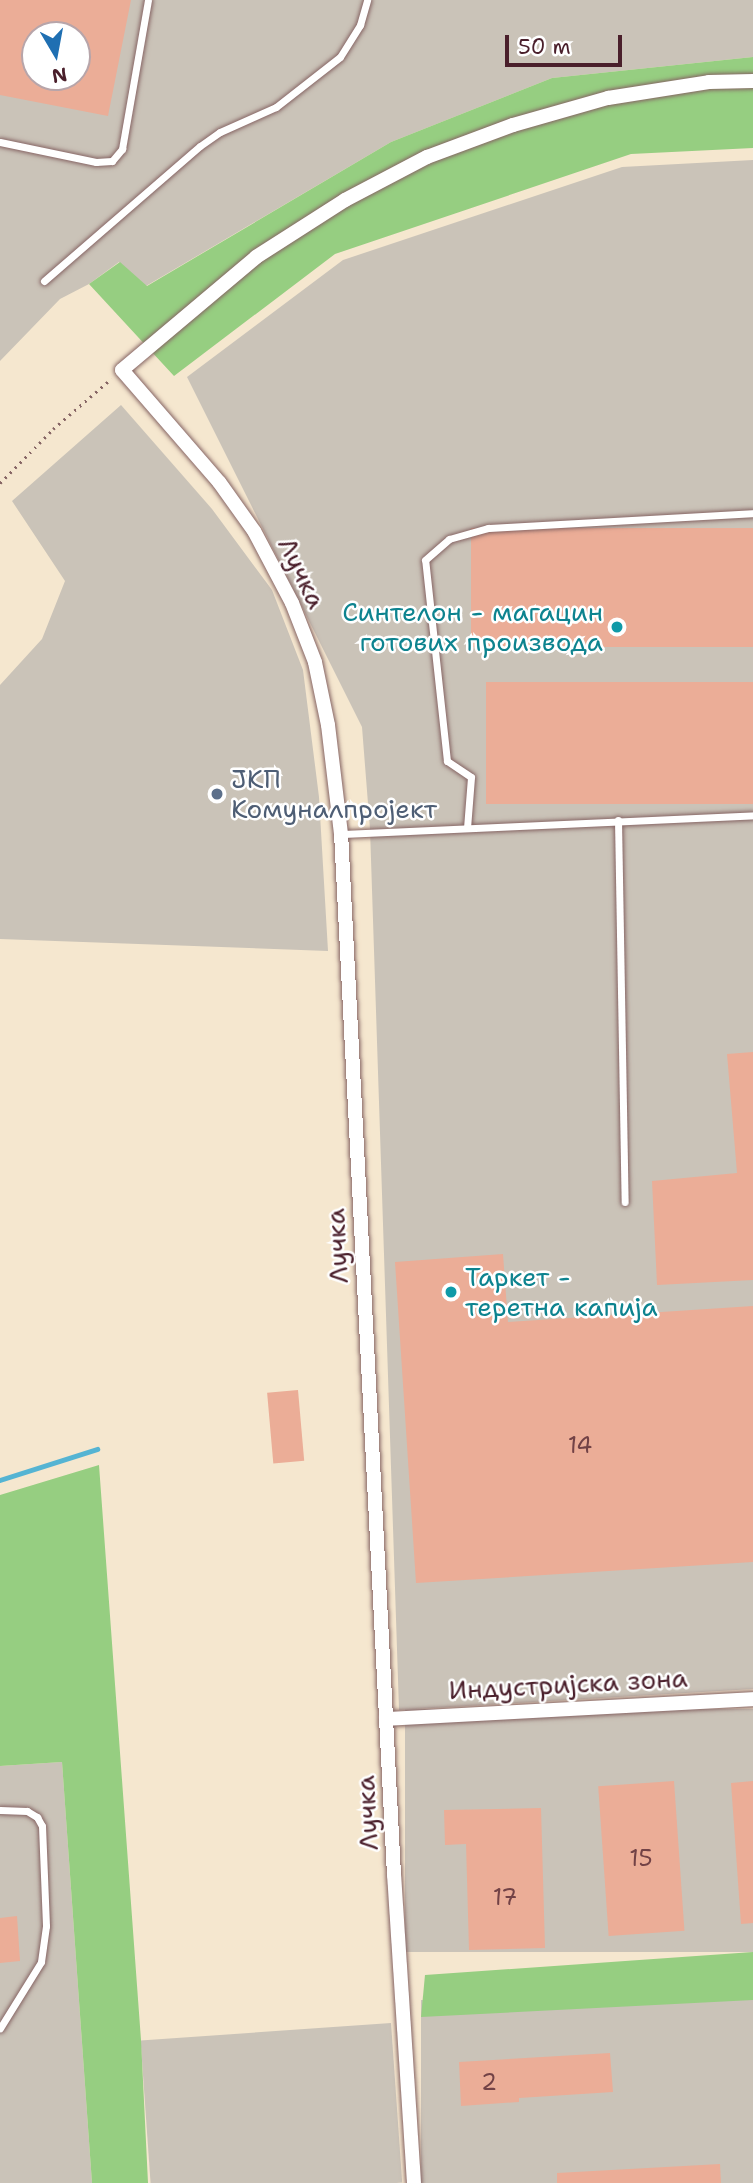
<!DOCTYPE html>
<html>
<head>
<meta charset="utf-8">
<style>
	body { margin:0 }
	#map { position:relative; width:753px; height:2183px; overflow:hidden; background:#f5e7cf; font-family:"Shantell Sans",sans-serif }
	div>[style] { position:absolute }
	.industrial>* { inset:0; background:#cac3b8; transform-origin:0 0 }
	.green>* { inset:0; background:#96ce81 }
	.stream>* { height:4.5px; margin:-2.25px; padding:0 2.25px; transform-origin:2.25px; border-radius:2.25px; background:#55b4d3 }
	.building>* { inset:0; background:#ebad97; transform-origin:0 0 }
	.path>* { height:2.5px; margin-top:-1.25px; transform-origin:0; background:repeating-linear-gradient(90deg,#866564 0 2px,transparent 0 7px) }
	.roads { filter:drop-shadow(0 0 2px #866564) drop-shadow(0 0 2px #866564) }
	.lane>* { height:7px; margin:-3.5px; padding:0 3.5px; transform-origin:3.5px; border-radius:3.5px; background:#fff }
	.street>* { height:14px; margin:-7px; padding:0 7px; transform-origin:7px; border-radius:7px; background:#fff }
	.dots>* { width:19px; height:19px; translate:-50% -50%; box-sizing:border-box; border:4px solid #fff; border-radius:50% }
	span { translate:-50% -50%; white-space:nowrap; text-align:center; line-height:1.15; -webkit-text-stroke:5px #fff; paint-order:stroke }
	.number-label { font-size:23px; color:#724246 }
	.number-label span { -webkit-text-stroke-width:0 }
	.street-label { font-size:26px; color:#4a1f2b }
	.culture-label { font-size:26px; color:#0d838f }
	.right { translate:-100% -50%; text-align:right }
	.left { translate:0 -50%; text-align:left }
	.service-label { font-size:26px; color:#4e5e75 }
	.north { position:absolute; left:21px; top:21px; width:70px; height:70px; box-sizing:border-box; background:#fff; border:2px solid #b7a5aa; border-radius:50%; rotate:170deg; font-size:19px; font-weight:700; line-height:28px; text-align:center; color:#4a1f2b }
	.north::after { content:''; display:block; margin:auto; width:24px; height:32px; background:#1f6fb2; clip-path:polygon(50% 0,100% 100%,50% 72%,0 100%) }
	.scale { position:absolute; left:505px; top:35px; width:117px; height:32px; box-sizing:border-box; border:4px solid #4a1f2b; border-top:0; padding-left:9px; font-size:21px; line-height:24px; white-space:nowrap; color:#4a1f2b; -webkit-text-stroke:5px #fff; paint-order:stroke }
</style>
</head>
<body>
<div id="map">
	<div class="industrial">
		<i style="clip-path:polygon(evenodd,0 0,753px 0,753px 57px,552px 78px,391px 142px,146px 286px,119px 262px,89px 284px,60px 299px,0 361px,0 0,35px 35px,77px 35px,77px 77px,35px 77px,35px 35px)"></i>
		<i style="clip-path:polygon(753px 160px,753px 1689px,399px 1710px,370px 829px,362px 727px,187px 377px,343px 260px,622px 167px)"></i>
		<i style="clip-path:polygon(121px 405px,212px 509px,272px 590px,303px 670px,319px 797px,328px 951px,0 939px,0 685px,42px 639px,65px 581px,12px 501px)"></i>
		<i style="left:753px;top:1709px;width:243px;height:348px;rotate:90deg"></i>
		<i style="clip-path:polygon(62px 1762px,92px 2183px,0 2183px,0 1766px)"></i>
		<i style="left:753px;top:2000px;width:183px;height:332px;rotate:90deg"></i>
		<i style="left:391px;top:2023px;width:160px;height:251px;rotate:86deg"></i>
	</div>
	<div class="green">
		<i style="clip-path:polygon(753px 57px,753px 148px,631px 154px,335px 254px,174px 376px,89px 284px,120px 262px,147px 286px,391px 142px,552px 78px)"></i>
		<i style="clip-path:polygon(99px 1465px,141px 2040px,148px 2183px,92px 2183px,62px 1762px,0 1766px,0 1495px)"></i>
		<i style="clip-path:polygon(753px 1952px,753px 2000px,421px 2017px,425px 1975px)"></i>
	</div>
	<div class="stream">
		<i style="left:0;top:1480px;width:102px;rotate:-17.7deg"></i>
	</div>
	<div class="building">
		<i style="clip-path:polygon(evenodd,0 0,131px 0,108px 116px,0 95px,0 0,35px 35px,77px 35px,77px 77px,35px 77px,35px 35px)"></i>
		<i style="left:753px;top:528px;width:119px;height:282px;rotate:90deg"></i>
		<i style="left:753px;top:682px;width:122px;height:267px;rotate:90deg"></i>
		<i style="clip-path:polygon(753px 1052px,753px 1280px,657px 1285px,652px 1181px,737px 1173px,727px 1054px)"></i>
		<i style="clip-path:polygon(503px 1254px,508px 1322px,753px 1306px,753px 1562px,416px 1583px,395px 1262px)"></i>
		<i style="left:298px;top:1390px;width:71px;height:31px;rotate:85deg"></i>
		<i style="left:674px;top:1781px;width:150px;height:76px;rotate:86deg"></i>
		<i style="clip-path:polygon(753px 1781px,753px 1923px,741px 1924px,731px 1783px)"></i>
		<i style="clip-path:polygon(541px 1808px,545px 1948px,469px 1950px,466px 1844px,445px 1845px,444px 1810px)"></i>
		<i style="clip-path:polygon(17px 1916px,20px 1961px,0 1963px,0 1918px)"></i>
		<i style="clip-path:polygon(610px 2053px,613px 2092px,519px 2098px,519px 2102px,461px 2106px,459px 2062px)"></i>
		<i style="clip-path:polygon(720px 2164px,721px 2183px,557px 2183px,557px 2173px)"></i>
	</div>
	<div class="path">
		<i style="left:0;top:483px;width:76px;rotate:-45.5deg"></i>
		<i style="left:53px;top:429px;width:77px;rotate:-40.8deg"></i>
	</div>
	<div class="roads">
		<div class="lane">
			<i style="left:0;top:142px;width:98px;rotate:11.8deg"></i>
			<i style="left:96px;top:162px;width:16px;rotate:-4deg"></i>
			<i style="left:112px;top:161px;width:16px;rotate:-50deg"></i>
			<i style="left:122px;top:149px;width:151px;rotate:-80.1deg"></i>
			<i style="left:44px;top:281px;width:206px;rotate:-40.9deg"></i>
			<i style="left:200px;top:146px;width:24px;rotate:-35deg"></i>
			<i style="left:220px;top:132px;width:61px;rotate:-24.1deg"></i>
			<i style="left:276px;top:107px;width:81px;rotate:-38deg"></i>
			<i style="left:340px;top:57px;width:38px;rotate:-58deg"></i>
			<i style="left:360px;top:25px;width:26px;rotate:-74deg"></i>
			<i style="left:618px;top:820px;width:382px;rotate:89deg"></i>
			<i style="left:467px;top:828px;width:51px;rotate:-85.5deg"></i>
			<i style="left:471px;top:777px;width:29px;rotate:-146deg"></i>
			<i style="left:447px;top:761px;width:202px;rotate:-96.2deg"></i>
			<i style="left:425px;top:560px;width:32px;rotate:-41deg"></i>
			<i style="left:449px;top:539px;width:41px;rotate:-15.8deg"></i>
			<i style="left:488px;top:528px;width:265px;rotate:-3.2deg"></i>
			<i style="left:341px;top:834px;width:412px;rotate:-2.6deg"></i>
			<i style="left:0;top:1810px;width:27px;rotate:2deg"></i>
			<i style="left:27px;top:1811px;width:12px;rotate:31deg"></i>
			<i style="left:37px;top:1817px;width:10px;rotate:61deg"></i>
			<i style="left:42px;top:1826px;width:100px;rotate:87.7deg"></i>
			<i style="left:46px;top:1926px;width:36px;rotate:98deg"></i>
			<i style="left:41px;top:1962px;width:78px;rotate:121.8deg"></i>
		</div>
		<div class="street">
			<i style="left:386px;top:1719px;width:368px;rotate:-3.1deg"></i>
			<i style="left:414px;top:2183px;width:309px;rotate:-93.7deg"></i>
			<i style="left:394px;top:1875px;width:1042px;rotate:-92.91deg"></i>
			<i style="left:341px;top:834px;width:110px;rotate:-96.8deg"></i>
			<i style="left:328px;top:725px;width:64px;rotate:-101.7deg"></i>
			<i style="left:315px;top:662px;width:63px;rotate:-111.3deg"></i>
			<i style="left:292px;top:603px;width:81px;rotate:-117.8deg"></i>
			<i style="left:254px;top:531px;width:60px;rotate:-125.5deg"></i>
			<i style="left:219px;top:482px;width:148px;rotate:-130.9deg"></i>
			<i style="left:122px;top:370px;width:175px;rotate:-40.1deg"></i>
			<i style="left:256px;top:257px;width:106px;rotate:-32.6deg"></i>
			<i style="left:345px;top:200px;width:93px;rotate:-27.7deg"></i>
			<i style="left:427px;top:157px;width:92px;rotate:-20.4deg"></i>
			<i style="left:513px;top:125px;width:99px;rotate:-15.9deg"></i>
			<i style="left:608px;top:98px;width:102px;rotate:-9deg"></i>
			<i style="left:709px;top:82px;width:44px;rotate:-1.3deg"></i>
		</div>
	</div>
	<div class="dots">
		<i style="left:617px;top:627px;background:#0f9aa8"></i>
		<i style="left:217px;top:794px;background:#5c6f8a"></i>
		<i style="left:451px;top:1292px;background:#0f9aa8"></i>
	</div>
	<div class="number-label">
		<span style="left:580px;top:1445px">14</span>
		<span style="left:641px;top:1858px">15</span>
		<span style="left:505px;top:1897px">17</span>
		<span style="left:489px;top:2082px">2</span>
	</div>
	<div class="street-label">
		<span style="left:302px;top:573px;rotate:64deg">Лучка</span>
		<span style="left:337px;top:1246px;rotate:-93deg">Лучка</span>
		<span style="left:568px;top:1684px;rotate:-3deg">Индустријска зона</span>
		<span style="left:367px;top:1813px;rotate:-93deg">Лучка</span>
	</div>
	<div class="culture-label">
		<span class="right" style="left:603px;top:627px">Синтелон - магацин<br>готових производа</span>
		<span class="left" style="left:465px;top:1292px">Таркет -<br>теретна капија</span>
	</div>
	<div class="service-label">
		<span class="left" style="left:231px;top:794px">ЈКП<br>Комуналпројект</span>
	</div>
	<div class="north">N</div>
	<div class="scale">50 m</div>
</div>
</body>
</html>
